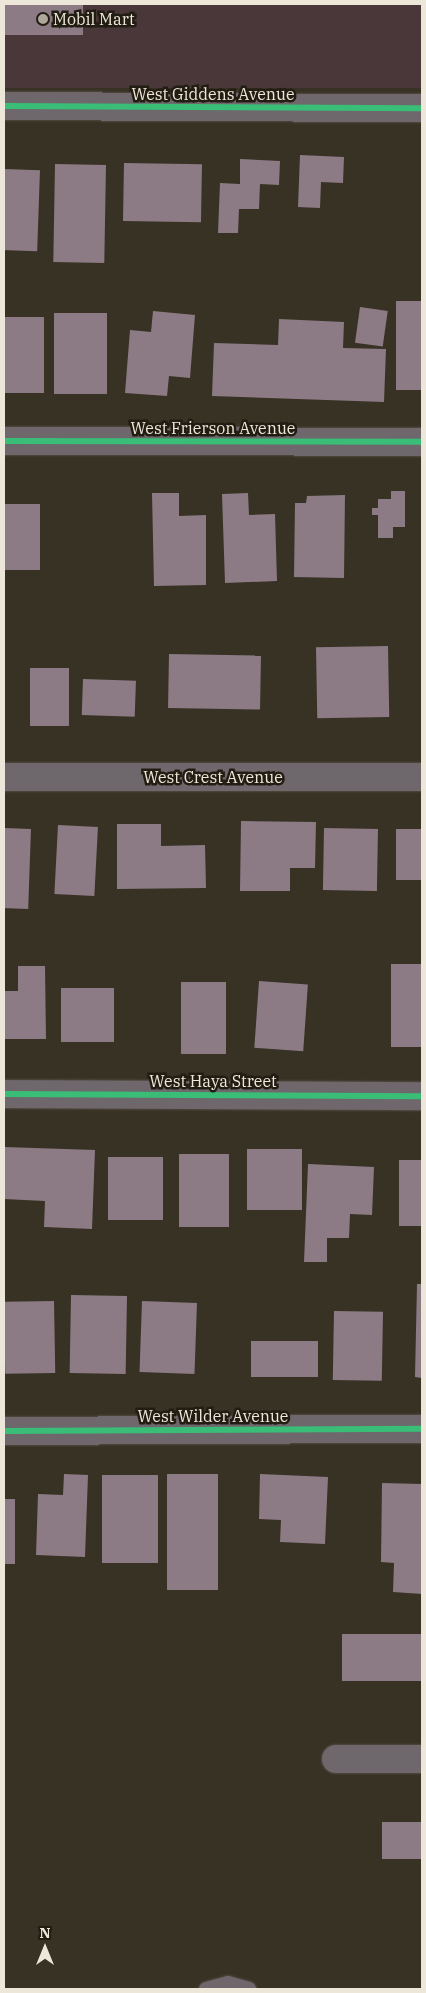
<!DOCTYPE html>
<html>
<head>
<meta charset="utf-8">
<style>
	body { margin:0 }
	#map { position:relative; width:426px; height:1993px; overflow:hidden; background:#383225; font-family:"IBM Plex Serif",serif }
	div>[style] { position:absolute }
	.commercial>* { inset:0; background:#493739; transform-origin:0 0 }
	.building>* { inset:0; background:#8c7b84; transform-origin:0 0 }
	.roads { filter:drop-shadow(0 0 1px #534e43) drop-shadow(0 0 1px #534e43) }
	.lane>* { height:14px; margin:-7px; padding:0 7px; transform-origin:7px; border-radius:7px; background:#6e676c }
	.street>* { height:28px; margin:-14px; padding:0 14px; transform-origin:14px; border-radius:14px; background:#6e676c }
	.cycleway>* { height:6px; margin:-3px; padding:0 3px; transform-origin:3px; border-radius:3px; background:#3abd76 }
	.dots>* { width:14px; height:14px; translate:-50% -50%; box-sizing:border-box; border:2px solid #221d13; border-radius:50% }
	span { translate:-50% -50%; white-space:nowrap; text-align:center; line-height:1.15; -webkit-text-stroke:5px #221d13; paint-order:stroke }
	.poi-label { font-size:16px; color:#ede7d9 }
	.left { translate:0 -50%; text-align:left }
	.street-label { font-size:16px; color:#ede7d9 }
	.frame { position:absolute; inset:0; border:5px solid #ede7d9; pointer-events:none }
	.north { position:absolute; left:20px; top:1923px; width:50px; height:50px; -webkit-text-stroke:4px #221d13; paint-order:stroke; rotate:0deg; font-size:14px; font-weight:700; line-height:20px; text-align:center; color:#ede7d9 }
	.north::after { content:''; display:block; margin:auto; width:18px; height:22px; background:#ede7d9; clip-path:polygon(50% 0,100% 100%,50% 72%,0 100%) }
</style>
</head>
<body>
<div id="map">
	<div class="commercial">
		<i style="left:4px;top:4px;width:418px;height:84px"></i>
	</div>
	<div class="building">
		<i style="left:4px;top:4px;width:79px;height:31px"></i>
		<i style="clip-path:polygon(300px 155px,344px 157px,343px 183px,321px 182px,320px 208px,298px 207px)"></i>
		<i style="clip-path:polygon(240px 159px,280px 161px,279px 185px,260px 184px,259px 209px,239px 209px,238px 233px,218px 233px,220px 183px,240px 184px)"></i>
		<i style="left:124px;top:163px;width:78px;height:58px;rotate:1deg"></i>
		<i style="left:55px;top:164px;width:51px;height:98px;rotate:1deg"></i>
		<i style="left:4px;top:169px;width:36px;height:81px;rotate:2deg"></i>
		<i style="left:396px;top:301px;width:26px;height:89px"></i>
		<i style="left:360px;top:307px;width:28px;height:36px;rotate:8deg"></i>
		<i style="clip-path:polygon(153px 311px,195px 315px,190px 378px,169px 376px,167px 396px,125px 393px,130px 330px,151px 332px)"></i>
		<i style="left:54px;top:313px;width:53px;height:81px"></i>
		<i style="left:4px;top:317px;width:40px;height:76px"></i>
		<i style="clip-path:polygon(279px 319px,344px 322px,343px 348px,386px 349px,384px 402px,212px 396px,214px 343px,278px 345px)"></i>
		<i style="clip-path:polygon(391px 491px,405px 491px,405px 527px,393px 527px,393px 538px,378px 538px,378px 515px,372px 515px,372px 508px,378px 508px,378px 499px,391px 499px)"></i>
		<i style="clip-path:polygon(152px 493px,179px 493px,179px 516px,206px 515px,206px 585px,154px 586px)"></i>
		<i style="clip-path:polygon(248px 493px,249px 515px,275px 514px,277px 581px,225px 583px,222px 494px)"></i>
		<i style="clip-path:polygon(345px 495px,344px 578px,294px 577px,295px 503px,306px 503px,307px 496px)"></i>
		<i style="left:4px;top:504px;width:36px;height:66px"></i>
		<i style="left:388px;top:646px;width:71px;height:72px;rotate:89deg"></i>
		<i style="left:169px;top:654px;width:92px;height:54px;rotate:1deg"></i>
		<i style="left:30px;top:668px;width:39px;height:58px"></i>
		<i style="left:83px;top:679px;width:53px;height:36px;rotate:2deg"></i>
		<i style="clip-path:polygon(241px 821px,316px 822px,315px 868px,290px 868px,290px 891px,240px 891px)"></i>
		<i style="clip-path:polygon(117px 824px,161px 824px,161px 846px,205px 845px,206px 888px,117px 889px)"></i>
		<i style="left:58px;top:825px;width:40px;height:69px;rotate:3deg"></i>
		<i style="left:4px;top:828px;width:27px;height:80px;rotate:2deg"></i>
		<i style="left:324px;top:828px;width:54px;height:62px;rotate:1deg"></i>
		<i style="left:396px;top:829px;width:26px;height:51px"></i>
		<i style="left:391px;top:964px;width:31px;height:83px"></i>
		<i style="clip-path:polygon(18px 966px,45px 966px,46px 1039px,4px 1039px,4px 991px,18px 991px)"></i>
		<i style="left:259px;top:981px;width:49px;height:67px;rotate:4deg"></i>
		<i style="left:181px;top:982px;width:45px;height:72px"></i>
		<i style="left:61px;top:988px;width:53px;height:54px"></i>
		<i style="clip-path:polygon(4px 1147px,95px 1150px,92px 1229px,44px 1227px,45px 1201px,4px 1199px)"></i>
		<i style="left:247px;top:1149px;width:55px;height:61px"></i>
		<i style="left:179px;top:1154px;width:50px;height:73px"></i>
		<i style="left:108px;top:1157px;width:55px;height:63px"></i>
		<i style="left:399px;top:1160px;width:23px;height:66px"></i>
		<i style="clip-path:polygon(308px 1164px,374px 1167px,372px 1215px,350px 1214px,349px 1238px,327px 1238px,327px 1262px,304px 1262px)"></i>
		<i style="clip-path:polygon(417px 1284px,422px 1284px,422px 1378px,415px 1377px)"></i>
		<i style="left:71px;top:1295px;width:56px;height:78px;rotate:1deg"></i>
		<i style="left:54px;top:1301px;width:72px;height:50px;rotate:89deg"></i>
		<i style="left:142px;top:1301px;width:55px;height:71px;rotate:2deg"></i>
		<i style="left:334px;top:1311px;width:49px;height:69px;rotate:1deg"></i>
		<i style="left:318px;top:1341px;width:36px;height:67px;rotate:90deg"></i>
		<i style="clip-path:polygon(64px 1474px,88px 1475px,85px 1557px,36px 1555px,38px 1494px,63px 1495px)"></i>
		<i style="left:167px;top:1474px;width:51px;height:116px"></i>
		<i style="clip-path:polygon(260px 1474px,328px 1477px,325px 1544px,280px 1542px,281px 1520px,259px 1519px)"></i>
		<i style="left:102px;top:1475px;width:56px;height:88px"></i>
		<i style="clip-path:polygon(382px 1483px,422px 1484px,422px 1594px,393px 1592px,394px 1563px,381px 1562px)"></i>
		<i style="left:4px;top:1499px;width:11px;height:65px"></i>
		<i style="left:422px;top:1634px;width:47px;height:80px;rotate:90deg"></i>
		<i style="left:422px;top:1822px;width:37px;height:40px;rotate:90deg"></i>
	</div>
	<div class="roads">
		<div class="lane">
			<i style="left:206px;top:1989px;width:23px;rotate:-15deg"></i>
			<i style="left:228px;top:1983px;width:22px;rotate:16deg"></i>
		</div>
		<div class="street">
			<i style="left:4px;top:106px;width:418px;rotate:0.3deg"></i>
			<i style="left:4px;top:441px;width:418px;rotate:0.1deg"></i>
			<i style="left:4px;top:777px;width:418px"></i>
			<i style="left:4px;top:1094px;width:418px;rotate:0.3deg"></i>
			<i style="left:4px;top:1431px;width:418px;rotate:-0.3deg"></i>
			<i style="left:336px;top:1759px;width:86px"></i>
		</div>
	</div>
	<div class="cycleway">
		<i style="left:4px;top:106px;width:418px;rotate:0.3deg"></i>
		<i style="left:4px;top:441px;width:418px;rotate:0.1deg"></i>
		<i style="left:4px;top:1094px;width:418px;rotate:0.3deg"></i>
		<i style="left:4px;top:1431px;width:418px;rotate:-0.3deg"></i>
	</div>
	<div class="dots">
		<i style="left:43px;top:19px;background:#aea89a"></i>
	</div>
	<div class="poi-label">
		<span class="left" style="left:53px;top:19px">Mobil Mart</span>
	</div>
	<div class="street-label">
		<span style="left:213px;top:94px">West Giddens Avenue</span>
		<span style="left:213px;top:428px">West Frierson Avenue</span>
		<span style="left:213px;top:777px">West Crest Avenue</span>
		<span style="left:213px;top:1081px">West Haya Street</span>
		<span style="left:213px;top:1416px">West Wilder Avenue</span>
	</div>
	<div class="frame"></div>
	<div class="north">N</div>
</div>
</body>
</html>
